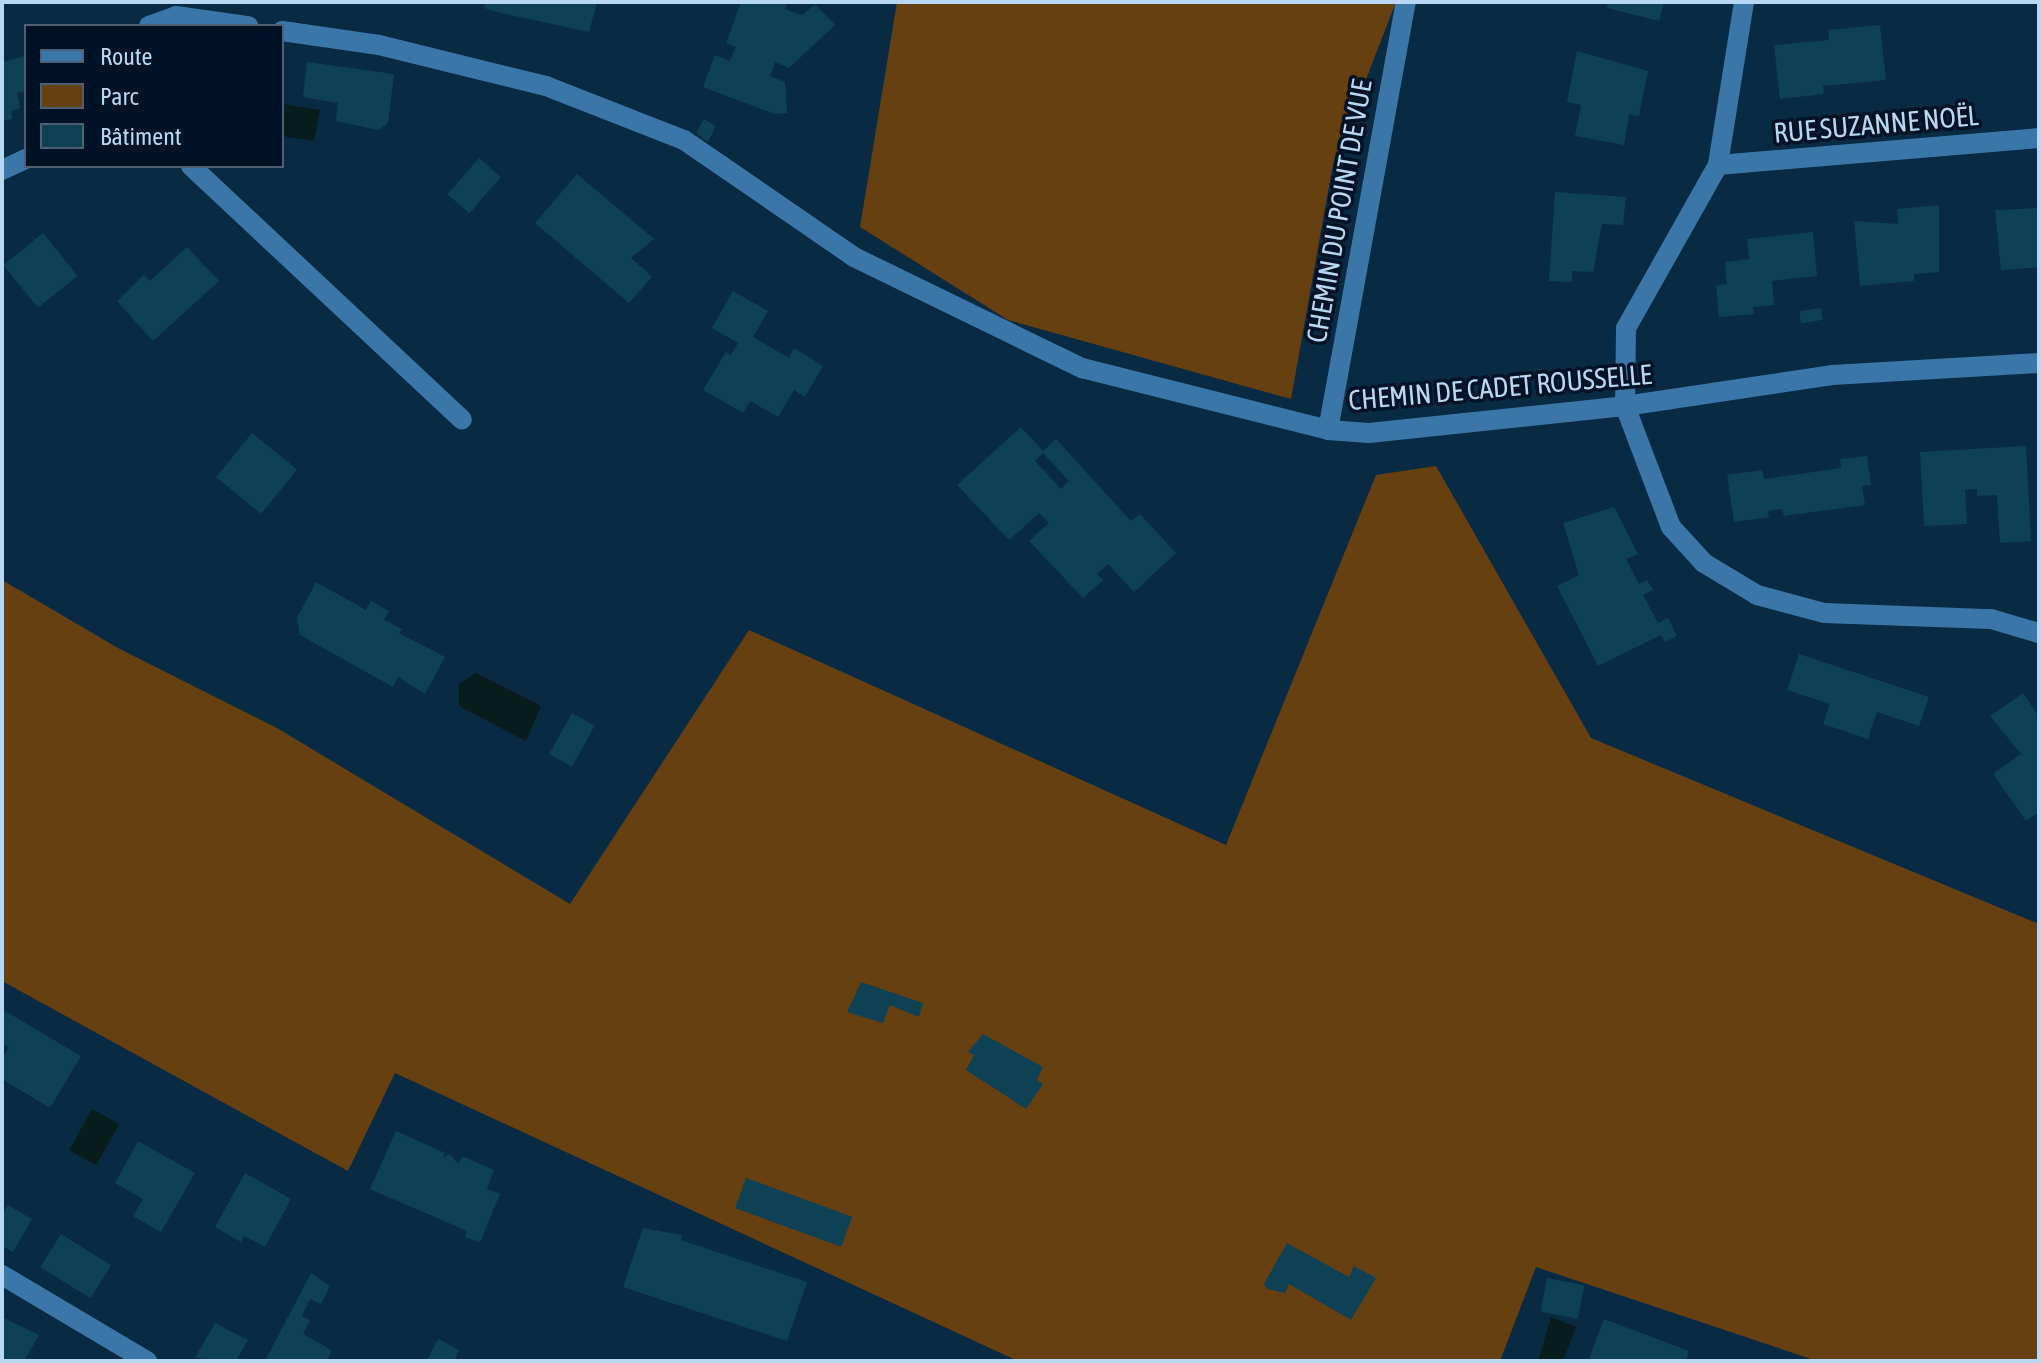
<!DOCTYPE html>
<html>
<head>
<meta charset="utf-8">
<style>
	body { margin:0 }
	#map { position:relative; width:2041px; height:1363px; overflow:hidden; background:#092a43; font-family:"Asap Condensed",sans-serif }
	div>[style] { position:absolute }
	.green>* { inset:0; background:#674011 }
	.water>* { inset:0; background:#071d1b; transform-origin:0 0 }
	.building>* { inset:0; background:#0e4153; transform-origin:0 0 }
	.minor>* { height:20px; margin:-10px; padding:0 10px; transform-origin:10px; border-radius:10px; background:#3a77a8 }
	span { translate:-50% -50%; white-space:nowrap; text-align:center; line-height:1.15; -webkit-text-stroke:7px #001225; paint-order:stroke }
	.street-label { font-size:28px; color:#b8d7f2 }
	.frame { position:absolute; inset:0; border:4px solid #b8d7f2; pointer-events:none }
	.legend { position:absolute; left:24px; top:24px; width:260px; height:144px; box-sizing:border-box; background:#001225; border:2px solid #4a6177; margin:0; padding:10px 14px; list-style:none; font-size:24px; color:#b8d7f2 }
	.legend li { display:flex; align-items:center; gap:16px; height:40px }
	.legend b { width:40px; border:2px solid #4a6177 }
</style>
</head>
<body>
<div id="map">
	<div class="green">
		<i style="clip-path:polygon(897px 2px,1396px 2px,1333px 164px,1291px 399px,1008px 320px,860px 227px)"></i>
		<i style="clip-path:polygon(1436px 466px,1591px 738px,2039px 924px,2039px 1361px,1817px 1361px,1536px 1267px,1500px 1361px,1018px 1361px,395px 1073px,348px 1171px,2px 981px,2px 580px,118px 648px,277px 728px,570px 904px,749px 630px,1226px 845px,1376px 475px)"></i>
	</div>
	<div class="water">
		<i style="clip-path:polygon(282px 104px,320px 110px,314px 141px,282px 136px)"></i>
		<i style="clip-path:polygon(476px 673px,541px 706px,526px 741px,459px 706px,459px 684px)"></i>
		<i style="left:92px;top:1109px;width:31px;height:47px;rotate:29deg"></i>
		<i style="clip-path:polygon(1551px 1317px,1576px 1327px,1563px 1361px,1538px 1361px)"></i>
	</div>
	<div class="building">
		<i style="clip-path:polygon(486px 2px,597px 2px,589px 32px,501px 13px,484px 8px)"></i>
		<i style="clip-path:polygon(741px 2px,788px 2px,785px 9px,802px 15px,815px 4px,835px 25px,789px 68px,775px 62px,770px 76px,785px 82px,787px 113px,775px 114px,703px 87px,715px 55px,730px 61px,736px 47px,726px 43px)"></i>
		<i style="clip-path:polygon(1608px 2px,1664px 2px,1659px 21px,1607px 8px)"></i>
		<i style="clip-path:polygon(1880px 25px,1886px 80px,1823px 86px,1824px 94px,1780px 99px,1774px 45px,1829px 40px,1828px 30px)"></i>
		<i style="clip-path:polygon(1577px 51px,1648px 71px,1639px 116px,1629px 115px,1624px 145px,1575px 136px,1581px 105px,1567px 102px)"></i>
		<i style="clip-path:polygon(25px 56px,26px 91px,17px 93px,20px 108px,11px 111px,12px 119px,2px 121px,2px 62px)"></i>
		<i style="clip-path:polygon(307px 62px,394px 74px,388px 123px,378px 130px,336px 121px,338px 103px,303px 97px)"></i>
		<i style="clip-path:polygon(704px 119px,716px 126px,708px 142px,696px 133px)"></i>
		<i style="left:479px;top:158px;width:29px;height:48px;rotate:41deg"></i>
		<i style="clip-path:polygon(577px 174px,654px 239px,631px 258px,652px 277px,629px 303px,535px 223px)"></i>
		<i style="clip-path:polygon(1555px 192px,1626px 197px,1623px 225px,1602px 224px,1593px 272px,1572px 271px,1572px 282px,1549px 281px)"></i>
		<i style="clip-path:polygon(1939px 205px,1939px 272px,1914px 274px,1914px 281px,1860px 286px,1854px 221px,1898px 224px,1897px 209px)"></i>
		<i style="clip-path:polygon(2039px 208px,2039px 267px,2001px 270px,1995px 210px)"></i>
		<i style="clip-path:polygon(1813px 232px,1817px 276px,1772px 281px,1774px 305px,1753px 307px,1754px 314px,1719px 317px,1716px 285px,1727px 284px,1725px 262px,1749px 259px,1747px 239px)"></i>
		<i style="left:43px;top:233px;width:55px;height:51px;rotate:51deg"></i>
		<i style="clip-path:polygon(187px 247px,219px 281px,153px 341px,117px 301px,144px 275px,150px 281px)"></i>
		<i style="clip-path:polygon(733px 291px,768px 311px,753px 337px,789px 358px,794px 348px,823px 366px,805px 397px,794px 390px,778px 417px,750px 401px,743px 413px,703px 390px,726px 352px,731px 355px,738px 343px,712px 328px)"></i>
		<i style="left:1821px;top:308px;width:12px;height:22px;rotate:81deg"></i>
		<i style="clip-path:polygon(evenodd,1021px 427px,1043px 451px,1056px 439px,1131px 521px,1140px 514px,1176px 553px,1134px 592px,1108px 564px,1097px 574px,1103px 580px,1083px 598px,1029px 541px,1049px 523px,1039px 513px,1009px 540px,957px 485px,1021px 427px,1043px 453px,1069px 481px,1061px 489px,1035px 461px,1043px 453px)"></i>
		<i style="left:252px;top:433px;width:58px;height:57px;rotate:39deg"></i>
		<i style="clip-path:polygon(2026px 446px,2031px 541px,2000px 543px,1997px 495px,1977px 496px,1977px 489px,1965px 490px,1967px 524px,1924px 526px,1920px 452px)"></i>
		<i style="clip-path:polygon(1867px 456px,1871px 485px,1862px 486px,1865px 505px,1784px 516px,1782px 509px,1768px 511px,1769px 517px,1734px 522px,1727px 475px,1762px 470px,1764px 479px,1841px 468px,1840px 459px)"></i>
		<i style="clip-path:polygon(1614px 507px,1638px 554px,1626px 559px,1639px 584px,1647px 580px,1653px 590px,1643px 595px,1658px 623px,1668px 618px,1677px 636px,1665px 642px,1661px 635px,1598px 666px,1557px 586px,1579px 575px,1563px 523px)"></i>
		<i style="clip-path:polygon(316px 582px,366px 610px,371px 601px,389px 611px,384px 620px,402px 629px,399px 633px,445px 657px,425px 694px,398px 677px,393px 687px,300px 635px,297px 618px)"></i>
		<i style="clip-path:polygon(1799px 654px,1929px 697px,1919px 726px,1877px 712px,1868px 739px,1823px 724px,1830px 704px,1787px 690px)"></i>
		<i style="clip-path:polygon(2023px 693px,2039px 717px,2039px 812px,2026px 821px,1993px 774px,2021px 754px,1990px 716px)"></i>
		<i style="left:572px;top:713px;width:26px;height:47px;rotate:29deg"></i>
		<i style="clip-path:polygon(861px 982px,923px 1003px,919px 1017px,890px 1005px,883px 1023px,847px 1012px)"></i>
		<i style="clip-path:polygon(2px 1009px,81px 1056px,50px 1108px,2px 1079px,2px 1059px,9px 1047px,2px 1043px)"></i>
		<i style="clip-path:polygon(983px 1034px,1043px 1067px,1037px 1080px,1043px 1084px,1026px 1109px,966px 1070px,974px 1055px,968px 1052px)"></i>
		<i style="clip-path:polygon(396px 1131px,445px 1153px,443px 1158px,450px 1154px,458px 1164px,462px 1156px,494px 1170px,487px 1189px,500px 1194px,480px 1242px,465px 1237px,467px 1231px,370px 1189px)"></i>
		<i style="clip-path:polygon(138px 1141px,195px 1173px,161px 1232px,133px 1216px,143px 1199px,115px 1183px)"></i>
		<i style="clip-path:polygon(245px 1173px,291px 1199px,265px 1247px,244px 1236px,241px 1242px,215px 1227px)"></i>
		<i style="left:746px;top:1178px;width:113px;height:32px;rotate:20deg"></i>
		<i style="clip-path:polygon(8px 1205px,32px 1219px,13px 1252px,2px 1246px,2px 1215px)"></i>
		<i style="clip-path:polygon(643px 1228px,682px 1235px,681px 1240px,807px 1282px,787px 1341px,623px 1287px)"></i>
		<i style="left:61px;top:1234px;width:59px;height:39px;rotate:32deg"></i>
		<i style="clip-path:polygon(1287px 1243px,1349px 1277px,1354px 1266px,1376px 1278px,1351px 1320px,1289px 1284px,1285px 1293px,1267px 1289px,1264px 1284px)"></i>
		<i style="clip-path:polygon(311px 1273px,330px 1286px,321px 1304px,310px 1299px,302px 1316px,310px 1320px,303px 1334px,332px 1350px,327px 1361px,265px 1361px)"></i>
		<i style="left:1547px;top:1278px;width:38px;height:34px;rotate:11deg"></i>
		<i style="clip-path:polygon(2px 1317px,39px 1335px,24px 1361px,2px 1361px)"></i>
		<i style="clip-path:polygon(1604px 1319px,1689px 1351px,1686px 1361px,1588px 1361px)"></i>
		<i style="clip-path:polygon(215px 1323px,248px 1340px,236px 1361px,195px 1358px)"></i>
		<i style="clip-path:polygon(438px 1339px,459px 1350px,454px 1361px,427px 1361px)"></i>
	</div>
	<div class="minor">
		<i style="left:1744px;top:2px;width:165px;rotate:99.1deg"></i>
		<i style="left:1718px;top:165px;width:187px;rotate:119.4deg"></i>
		<i style="left:1626px;top:328px;width:78px;rotate:90.7deg"></i>
		<i style="left:1625px;top:406px;width:129px;rotate:69.2deg"></i>
		<i style="left:1671px;top:527px;width:49px;rotate:47.5deg"></i>
		<i style="left:1704px;top:563px;width:62px;rotate:31.1deg"></i>
		<i style="left:1757px;top:595px;width:69px;rotate:15deg"></i>
		<i style="left:1824px;top:613px;width:167px;rotate:2.1deg"></i>
		<i style="left:1991px;top:619px;width:50px;rotate:16.3deg"></i>
		<i style="left:149px;top:26px;width:29px;rotate:-20deg"></i>
		<i style="left:176px;top:16px;width:73px;rotate:7.9deg"></i>
		<i style="left:282px;top:31px;width:98px;rotate:8.2deg"></i>
		<i style="left:379px;top:45px;width:172px;rotate:13.8deg"></i>
		<i style="left:546px;top:86px;width:148px;rotate:21.4deg"></i>
		<i style="left:684px;top:140px;width:206px;rotate:34.5deg"></i>
		<i style="left:854px;top:257px;width:254px;rotate:26deg"></i>
		<i style="left:1082px;top:368px;width:254px;rotate:14.1deg"></i>
		<i style="left:1328px;top:430px;width:41px;rotate:4.2deg"></i>
		<i style="left:1369px;top:433px;width:257px;rotate:-6deg"></i>
		<i style="left:1625px;top:406px;width:209px;rotate:-8.5deg"></i>
		<i style="left:1832px;top:375px;width:207px;rotate:-3.3deg"></i>
		<i style="left:1718px;top:165px;width:322px;rotate:-4.8deg"></i>
		<i style="left:191px;top:166px;width:371px;rotate:43.1deg"></i>
		<i style="left:2px;top:170px;width:26px;rotate:-25deg"></i>
		<i style="left:1328px;top:430px;width:435px;rotate:-79.7deg"></i>
		<i style="left:2px;top:1275px;width:169px;rotate:30.7deg"></i>
	</div>
	<div class="street-label">
		<span style="left:1876px;top:124px;rotate:-5deg">RUE SUZANNE NOËL</span>
		<span style="left:1339px;top:211px;rotate:-80deg">CHEMIN DU POINT DE VUE</span>
		<span style="left:1500px;top:387px;rotate:-5deg">CHEMIN DE CADET ROUSSELLE</span>
	</div>
	<div class="frame"></div>
	<ul class="legend">
	<li><b style="height:10px;background:#3a77a8"></b>Route</li>
	<li><b style="height:22px;background:#674011"></b>Parc</li>
	<li><b style="height:22px;background:#0e4153"></b>Bâtiment</li>
	</ul>
</div>
</body>
</html>
